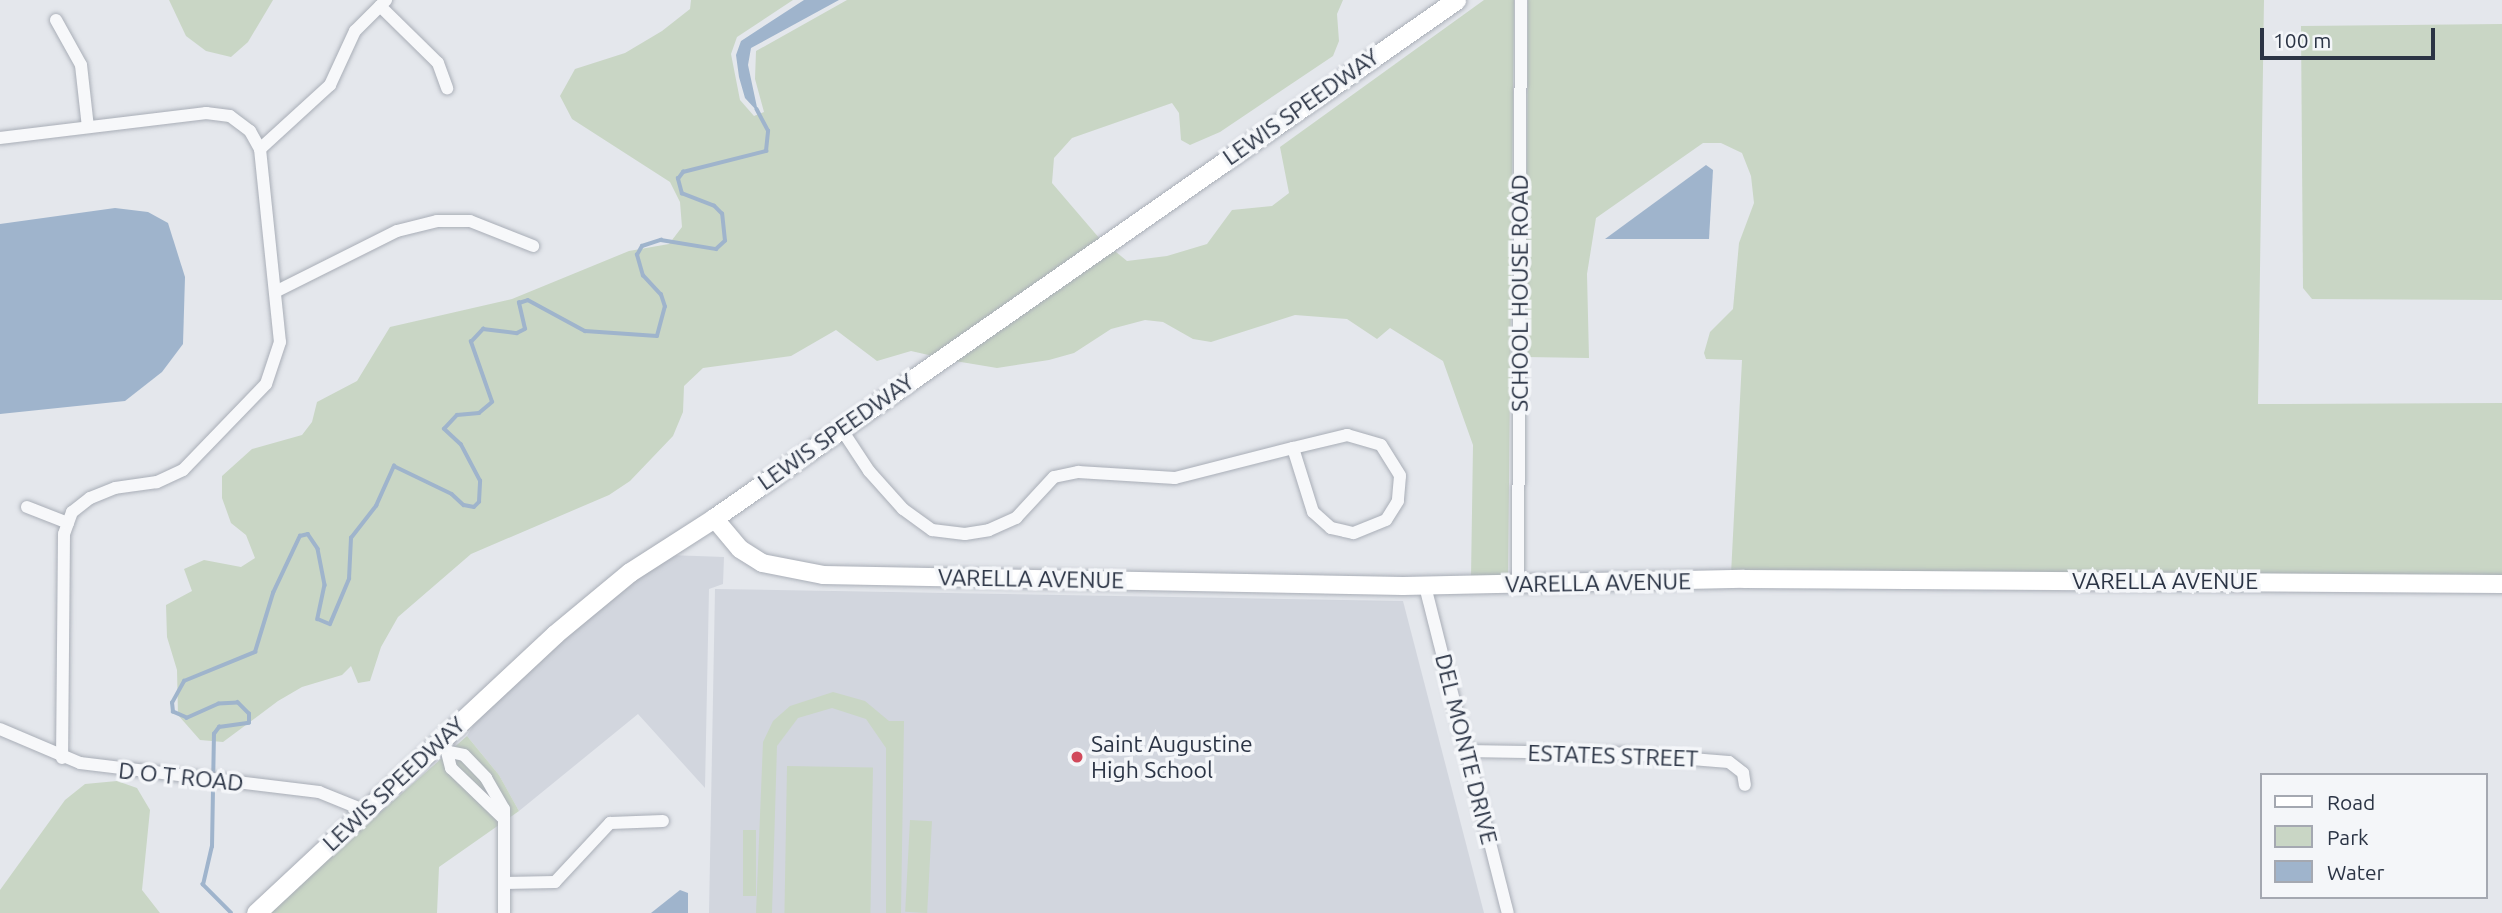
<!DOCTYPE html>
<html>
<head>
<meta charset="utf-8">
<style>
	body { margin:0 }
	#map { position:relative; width:2502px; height:913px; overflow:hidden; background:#e4e7ec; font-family:Ubuntu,sans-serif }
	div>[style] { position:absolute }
	.built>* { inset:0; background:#d2d6de }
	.green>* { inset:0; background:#c9d6c5; transform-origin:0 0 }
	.water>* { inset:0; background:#9fb4cc }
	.stream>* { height:3.5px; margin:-1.75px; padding:0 1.75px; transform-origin:1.75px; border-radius:1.75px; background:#9fb4cc }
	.roads { filter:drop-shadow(0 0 2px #a9aeb7) drop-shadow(0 0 2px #a9aeb7) }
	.street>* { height:12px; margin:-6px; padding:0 6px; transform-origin:6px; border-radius:6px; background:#f7f8fa }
	.secondary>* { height:18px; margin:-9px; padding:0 9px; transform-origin:9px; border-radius:9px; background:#fff }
	.primary>* { height:19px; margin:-9.5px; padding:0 9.5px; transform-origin:9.5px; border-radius:9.5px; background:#fff }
	.dots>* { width:19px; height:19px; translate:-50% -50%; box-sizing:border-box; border:4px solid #f4f6f9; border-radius:50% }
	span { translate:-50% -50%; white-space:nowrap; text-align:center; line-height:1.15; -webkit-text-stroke:7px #f4f6f9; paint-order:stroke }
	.street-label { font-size:23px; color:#2b3445 }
	.poi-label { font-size:23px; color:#2b3445 }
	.left { translate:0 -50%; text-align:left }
	.legend { position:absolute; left:2260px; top:773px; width:228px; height:126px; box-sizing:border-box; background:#f4f6f9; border:2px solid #a4a8b1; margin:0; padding:9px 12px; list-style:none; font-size:21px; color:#2b3445 }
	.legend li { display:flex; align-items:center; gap:14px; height:35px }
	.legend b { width:35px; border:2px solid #a4a8b1 }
	.scale { position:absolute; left:2260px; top:28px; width:175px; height:32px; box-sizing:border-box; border:4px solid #2b3445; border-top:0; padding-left:9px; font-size:21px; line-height:24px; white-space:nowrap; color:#2b3445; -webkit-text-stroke:5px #f4f6f9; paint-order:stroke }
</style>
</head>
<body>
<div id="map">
	<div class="built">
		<i style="clip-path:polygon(669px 555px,724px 557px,723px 584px,709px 589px,705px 788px,638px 714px,519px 811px,499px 775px,467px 736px,479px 715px,639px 574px)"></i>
		<i style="clip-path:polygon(715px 589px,1403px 601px,1484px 913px,709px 913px)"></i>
	</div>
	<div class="green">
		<i style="clip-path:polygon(169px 0,273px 0,248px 42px,231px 57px,206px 51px,186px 36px)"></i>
		<i style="clip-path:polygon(691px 0,793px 0,737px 37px,731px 54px,740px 100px,754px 116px,764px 112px,755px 79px,756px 51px,847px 0,1343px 0,1337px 14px,1339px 41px,1333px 56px,1220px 132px,1190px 145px,1181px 140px,1179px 113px,1172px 103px,1072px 138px,1054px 158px,1052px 183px,1100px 239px,933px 356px,911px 351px,877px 361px,836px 330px,791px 356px,703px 368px,684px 386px,683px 412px,673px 436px,630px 481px,609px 495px,471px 554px,398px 617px,381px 647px,370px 681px,358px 683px,351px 666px,342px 675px,302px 687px,278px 701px,223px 742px,200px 740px,178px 715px,177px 670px,167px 637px,166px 605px,192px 591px,184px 569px,204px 560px,241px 567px,255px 558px,246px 535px,231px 523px,222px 498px,222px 476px,252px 449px,302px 435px,312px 422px,317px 402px,357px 381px,390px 327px,512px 299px,629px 251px,669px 244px,682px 227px,680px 202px,670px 182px,572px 119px,560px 96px,575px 69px,625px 53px,662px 31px,690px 9px)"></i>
		<i style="clip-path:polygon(1484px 0,1514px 0,1508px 580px,1471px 578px,1473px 445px,1443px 361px,1390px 328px,1377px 339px,1347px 319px,1295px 315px,1211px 342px,1193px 339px,1163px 322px,1145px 320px,1111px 329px,1074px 353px,1049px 360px,997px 368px,949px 360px,1110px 247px,1127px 261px,1167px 256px,1207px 244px,1232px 210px,1272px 206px,1289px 193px,1280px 147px)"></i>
		<i style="clip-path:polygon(1528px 0,2264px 0,2258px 404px,2502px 403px,2502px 578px,1731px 574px,1742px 360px,1706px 359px,1704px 353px,1710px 332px,1733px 309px,1739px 243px,1754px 203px,1751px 176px,1742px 153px,1721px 143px,1703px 143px,1596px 218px,1587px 274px,1589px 358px,1526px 357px)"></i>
		<i style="clip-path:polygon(2502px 24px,2502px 300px,2312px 299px,2303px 288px,2301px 26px)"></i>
		<i style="clip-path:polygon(833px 692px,865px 701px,889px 721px,904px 721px,901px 913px,886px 913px,886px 748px,866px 719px,832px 708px,798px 718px,777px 746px,772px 913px,756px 913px,763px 742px,773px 721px,790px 706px)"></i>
		<i style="clip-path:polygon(467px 736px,499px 775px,519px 811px,439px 867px,437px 913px,266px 913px)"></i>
		<i style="left:787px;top:766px;width:86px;height:147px;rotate:1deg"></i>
		<i style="clip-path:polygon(117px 781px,137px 788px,150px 810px,142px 890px,160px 913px,0 913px,0 890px,65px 800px,85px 784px)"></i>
		<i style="left:910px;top:820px;width:22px;height:92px;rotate:3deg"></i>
		<i style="left:743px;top:830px;width:13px;height:66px"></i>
	</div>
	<div class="water">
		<i style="clip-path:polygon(804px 0,839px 0,751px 48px,748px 65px,758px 112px,745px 98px,739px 77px,736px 55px,741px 41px)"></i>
		<i style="clip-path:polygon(1706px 165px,1713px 170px,1709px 239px,1605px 239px)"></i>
		<i style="clip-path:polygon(115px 208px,148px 212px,168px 223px,185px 277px,183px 344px,162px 372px,125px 401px,0 414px,0 224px)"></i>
		<i style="clip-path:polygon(680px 890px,688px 893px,688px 913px,651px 913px)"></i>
	</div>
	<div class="stream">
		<i style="left:231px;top:913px;width:40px;rotate:-135deg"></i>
		<i style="left:203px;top:885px;width:39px;rotate:-77deg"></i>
		<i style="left:212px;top:847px;width:113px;rotate:-89deg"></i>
		<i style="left:214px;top:734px;width:9px;rotate:-54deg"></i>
		<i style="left:219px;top:727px;width:30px;rotate:-8deg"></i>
		<i style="left:249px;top:723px;width:9px;rotate:-90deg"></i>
		<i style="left:249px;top:714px;width:16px;rotate:-135deg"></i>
		<i style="left:238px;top:703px;width:19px;rotate:177deg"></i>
		<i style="left:219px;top:704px;width:35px;rotate:156deg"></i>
		<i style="left:187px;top:718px;width:15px;rotate:-157deg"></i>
		<i style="left:173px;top:712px;width:9px;rotate:-96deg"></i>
		<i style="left:172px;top:703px;width:25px;rotate:-61deg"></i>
		<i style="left:184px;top:681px;width:77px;rotate:-22.2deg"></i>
		<i style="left:255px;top:652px;width:62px;rotate:-73deg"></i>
		<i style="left:273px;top:593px;width:63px;rotate:-64.7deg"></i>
		<i style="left:300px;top:536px;width:8px;rotate:-14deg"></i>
		<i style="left:308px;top:534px;width:18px;rotate:56deg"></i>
		<i style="left:318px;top:549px;width:37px;rotate:79deg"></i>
		<i style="left:325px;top:585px;width:35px;rotate:102deg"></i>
		<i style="left:318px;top:619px;width:13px;rotate:23deg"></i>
		<i style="left:330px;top:624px;width:49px;rotate:-67.1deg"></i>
		<i style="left:349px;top:579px;width:41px;rotate:-87.2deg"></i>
		<i style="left:351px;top:538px;width:41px;rotate:-52deg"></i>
		<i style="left:376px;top:506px;width:44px;rotate:-65.8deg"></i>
		<i style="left:394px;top:466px;width:64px;rotate:25.8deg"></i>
		<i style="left:452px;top:494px;width:16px;rotate:43deg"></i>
		<i style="left:464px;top:505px;width:10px;rotate:11deg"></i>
		<i style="left:474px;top:507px;width:7px;rotate:-45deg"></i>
		<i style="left:479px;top:502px;width:21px;rotate:-87deg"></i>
		<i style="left:480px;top:481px;width:41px;rotate:-117.8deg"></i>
		<i style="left:461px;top:445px;width:23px;rotate:-137deg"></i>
		<i style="left:444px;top:429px;width:19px;rotate:-47deg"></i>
		<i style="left:457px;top:415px;width:22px;rotate:-5deg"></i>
		<i style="left:479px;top:413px;width:17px;rotate:-40deg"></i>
		<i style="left:492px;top:402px;width:64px;rotate:-109.3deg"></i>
		<i style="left:471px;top:342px;width:18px;rotate:-47deg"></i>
		<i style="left:483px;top:329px;width:34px;rotate:7deg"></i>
		<i style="left:517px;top:333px;width:9px;rotate:-27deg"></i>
		<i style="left:525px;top:329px;width:27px;rotate:-103deg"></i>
		<i style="left:519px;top:303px;width:9px;rotate:-18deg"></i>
		<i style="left:528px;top:300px;width:65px;rotate:28.5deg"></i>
		<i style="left:585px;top:331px;width:72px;rotate:4deg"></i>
		<i style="left:657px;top:336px;width:30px;rotate:-75deg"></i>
		<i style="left:665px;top:307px;width:13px;rotate:-108deg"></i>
		<i style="left:661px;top:295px;width:26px;rotate:-133deg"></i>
		<i style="left:643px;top:276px;width:22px;rotate:-106deg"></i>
		<i style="left:637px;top:255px;width:10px;rotate:-61deg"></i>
		<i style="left:642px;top:246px;width:20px;rotate:-18deg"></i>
		<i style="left:661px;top:240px;width:56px;rotate:9.3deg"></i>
		<i style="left:716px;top:249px;width:12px;rotate:-42deg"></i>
		<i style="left:725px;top:241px;width:27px;rotate:-96deg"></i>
		<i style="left:722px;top:214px;width:11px;rotate:-135deg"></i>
		<i style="left:714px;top:206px;width:34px;rotate:-159deg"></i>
		<i style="left:682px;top:194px;width:16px;rotate:-105deg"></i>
		<i style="left:678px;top:179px;width:9px;rotate:-54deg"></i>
		<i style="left:683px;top:172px;width:86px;rotate:-14.2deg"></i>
		<i style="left:766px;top:151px;width:20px;rotate:-84deg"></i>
		<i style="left:768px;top:131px;width:24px;rotate:-118deg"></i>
	</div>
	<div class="roads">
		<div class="street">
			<i style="left:380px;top:6px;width:81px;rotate:44.5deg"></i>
			<i style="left:438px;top:63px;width:27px;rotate:70deg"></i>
			<i style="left:56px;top:20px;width:51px;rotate:60.9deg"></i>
			<i style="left:81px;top:65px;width:62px;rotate:83.6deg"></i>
			<i style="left:0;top:138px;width:208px;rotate:-6.9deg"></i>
			<i style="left:206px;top:113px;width:24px;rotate:7deg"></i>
			<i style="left:230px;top:116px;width:25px;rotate:37deg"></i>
			<i style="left:250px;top:131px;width:21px;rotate:61deg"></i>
			<i style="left:260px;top:149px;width:194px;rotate:84.1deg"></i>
			<i style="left:280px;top:342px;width:44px;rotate:108.4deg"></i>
			<i style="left:266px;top:384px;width:120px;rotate:134deg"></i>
			<i style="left:183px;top:470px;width:29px;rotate:155deg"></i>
			<i style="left:157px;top:482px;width:42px;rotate:171.9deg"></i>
			<i style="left:115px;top:488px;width:27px;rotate:158deg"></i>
			<i style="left:90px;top:498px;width:23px;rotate:142deg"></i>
			<i style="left:72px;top:512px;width:23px;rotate:110deg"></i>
			<i style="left:64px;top:534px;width:224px;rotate:90.5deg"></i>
			<i style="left:260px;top:149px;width:95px;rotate:-42.4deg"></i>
			<i style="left:330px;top:85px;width:60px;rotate:-65.2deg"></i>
			<i style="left:355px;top:31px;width:44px;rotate:-45deg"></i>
			<i style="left:275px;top:292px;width:136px;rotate:-26.6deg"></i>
			<i style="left:397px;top:231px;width:41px;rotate:-14deg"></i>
			<i style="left:437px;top:221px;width:33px"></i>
			<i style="left:470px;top:221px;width:68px;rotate:21.6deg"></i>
			<i style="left:840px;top:427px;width:53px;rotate:56.6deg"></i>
			<i style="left:869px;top:471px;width:51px;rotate:48.2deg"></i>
			<i style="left:903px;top:509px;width:36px;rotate:36deg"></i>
			<i style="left:932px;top:530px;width:33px;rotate:7deg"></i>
			<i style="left:965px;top:534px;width:24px;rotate:-9deg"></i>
			<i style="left:989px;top:530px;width:30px;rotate:-24deg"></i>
			<i style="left:1016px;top:518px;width:56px;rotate:-47.2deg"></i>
			<i style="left:1054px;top:477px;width:25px;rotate:-12deg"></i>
			<i style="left:1078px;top:472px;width:97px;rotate:3.5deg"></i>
			<i style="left:1175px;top:478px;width:122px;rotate:-14.3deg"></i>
			<i style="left:1347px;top:435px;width:35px;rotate:16deg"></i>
			<i style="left:1381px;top:445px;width:36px;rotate:58deg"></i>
			<i style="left:1400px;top:476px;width:25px;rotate:95deg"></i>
			<i style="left:1398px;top:501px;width:22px;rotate:122deg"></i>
			<i style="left:1386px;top:520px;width:35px;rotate:158deg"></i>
			<i style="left:1353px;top:533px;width:23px;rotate:-167deg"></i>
			<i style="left:1331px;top:528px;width:24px;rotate:-138deg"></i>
			<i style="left:1313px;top:512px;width:67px;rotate:-107.4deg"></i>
			<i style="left:1293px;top:448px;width:56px;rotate:-13.5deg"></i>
			<i style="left:27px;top:507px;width:44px;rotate:21.3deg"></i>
			<i style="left:1425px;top:586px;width:337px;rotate:75.8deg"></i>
			<i style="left:1518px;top:586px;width:586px;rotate:-89.71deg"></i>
			<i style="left:0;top:729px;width:87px;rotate:23deg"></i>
			<i style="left:80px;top:763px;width:241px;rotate:6.9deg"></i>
			<i style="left:319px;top:792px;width:51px;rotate:22deg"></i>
			<i style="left:446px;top:748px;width:21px;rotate:76deg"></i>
			<i style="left:451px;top:768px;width:72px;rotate:43.9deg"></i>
			<i style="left:1466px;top:751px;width:164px;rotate:1deg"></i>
			<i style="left:1630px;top:754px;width:99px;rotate:4.6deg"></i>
			<i style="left:1729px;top:762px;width:18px;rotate:38deg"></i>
			<i style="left:1743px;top:773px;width:12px;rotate:81deg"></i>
			<i style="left:450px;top:752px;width:14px;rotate:12deg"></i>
			<i style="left:464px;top:755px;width:32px;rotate:46deg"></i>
			<i style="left:486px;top:778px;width:36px;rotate:60deg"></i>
			<i style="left:504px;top:809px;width:104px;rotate:90deg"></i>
			<i style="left:504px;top:883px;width:51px;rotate:-1.1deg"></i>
			<i style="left:555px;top:882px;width:81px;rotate:-47deg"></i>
			<i style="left:610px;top:823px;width:53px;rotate:-2.2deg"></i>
		</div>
		<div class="secondary">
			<i style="left:714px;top:518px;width:40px;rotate:50deg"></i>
			<i style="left:740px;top:549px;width:26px;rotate:32deg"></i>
			<i style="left:762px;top:563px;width:62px;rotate:11.1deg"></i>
			<i style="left:823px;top:575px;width:580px;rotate:1.09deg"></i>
			<i style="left:1403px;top:586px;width:341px;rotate:-1.2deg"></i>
			<i style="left:1744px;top:579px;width:758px;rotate:0.38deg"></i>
		</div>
		<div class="primary">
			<i style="left:256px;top:913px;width:409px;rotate:-43deg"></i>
			<i style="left:555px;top:634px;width:97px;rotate:-39.6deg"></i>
			<i style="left:630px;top:572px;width:100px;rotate:-32.7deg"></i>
			<i style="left:714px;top:518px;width:905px;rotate:-34.92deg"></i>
		</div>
	</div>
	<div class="dots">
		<i style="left:1077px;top:757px;background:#d1495b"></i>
	</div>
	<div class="street-label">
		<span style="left:1301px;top:107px;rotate:-35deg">LEWIS SPEEDWAY</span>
		<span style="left:1520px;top:293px;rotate:-90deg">SCHOOL HOUSE ROAD</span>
		<span style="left:836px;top:432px;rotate:-35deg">LEWIS SPEEDWAY</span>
		<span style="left:1031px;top:579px;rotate:1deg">VARELLA AVENUE</span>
		<span style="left:2165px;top:581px">VARELLA AVENUE</span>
		<span style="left:1598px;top:583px;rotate:-1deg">VARELLA AVENUE</span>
		<span style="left:1466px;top:749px;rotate:76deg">DEL MONTE DRIVE</span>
		<span style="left:1613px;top:756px;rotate:2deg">ESTATES STREET</span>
		<span style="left:181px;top:777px;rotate:6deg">D O T ROAD</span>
		<span style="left:394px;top:784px;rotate:-43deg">LEWIS SPEEDWAY</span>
	</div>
	<div class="poi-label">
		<span class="left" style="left:1091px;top:757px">Saint Augustine<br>High School</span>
	</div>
	<ul class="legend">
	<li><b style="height:9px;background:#fff"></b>Road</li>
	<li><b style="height:19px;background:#c9d6c5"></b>Park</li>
	<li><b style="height:19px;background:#9fb4cc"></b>Water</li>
	</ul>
	<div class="scale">100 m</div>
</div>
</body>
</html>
